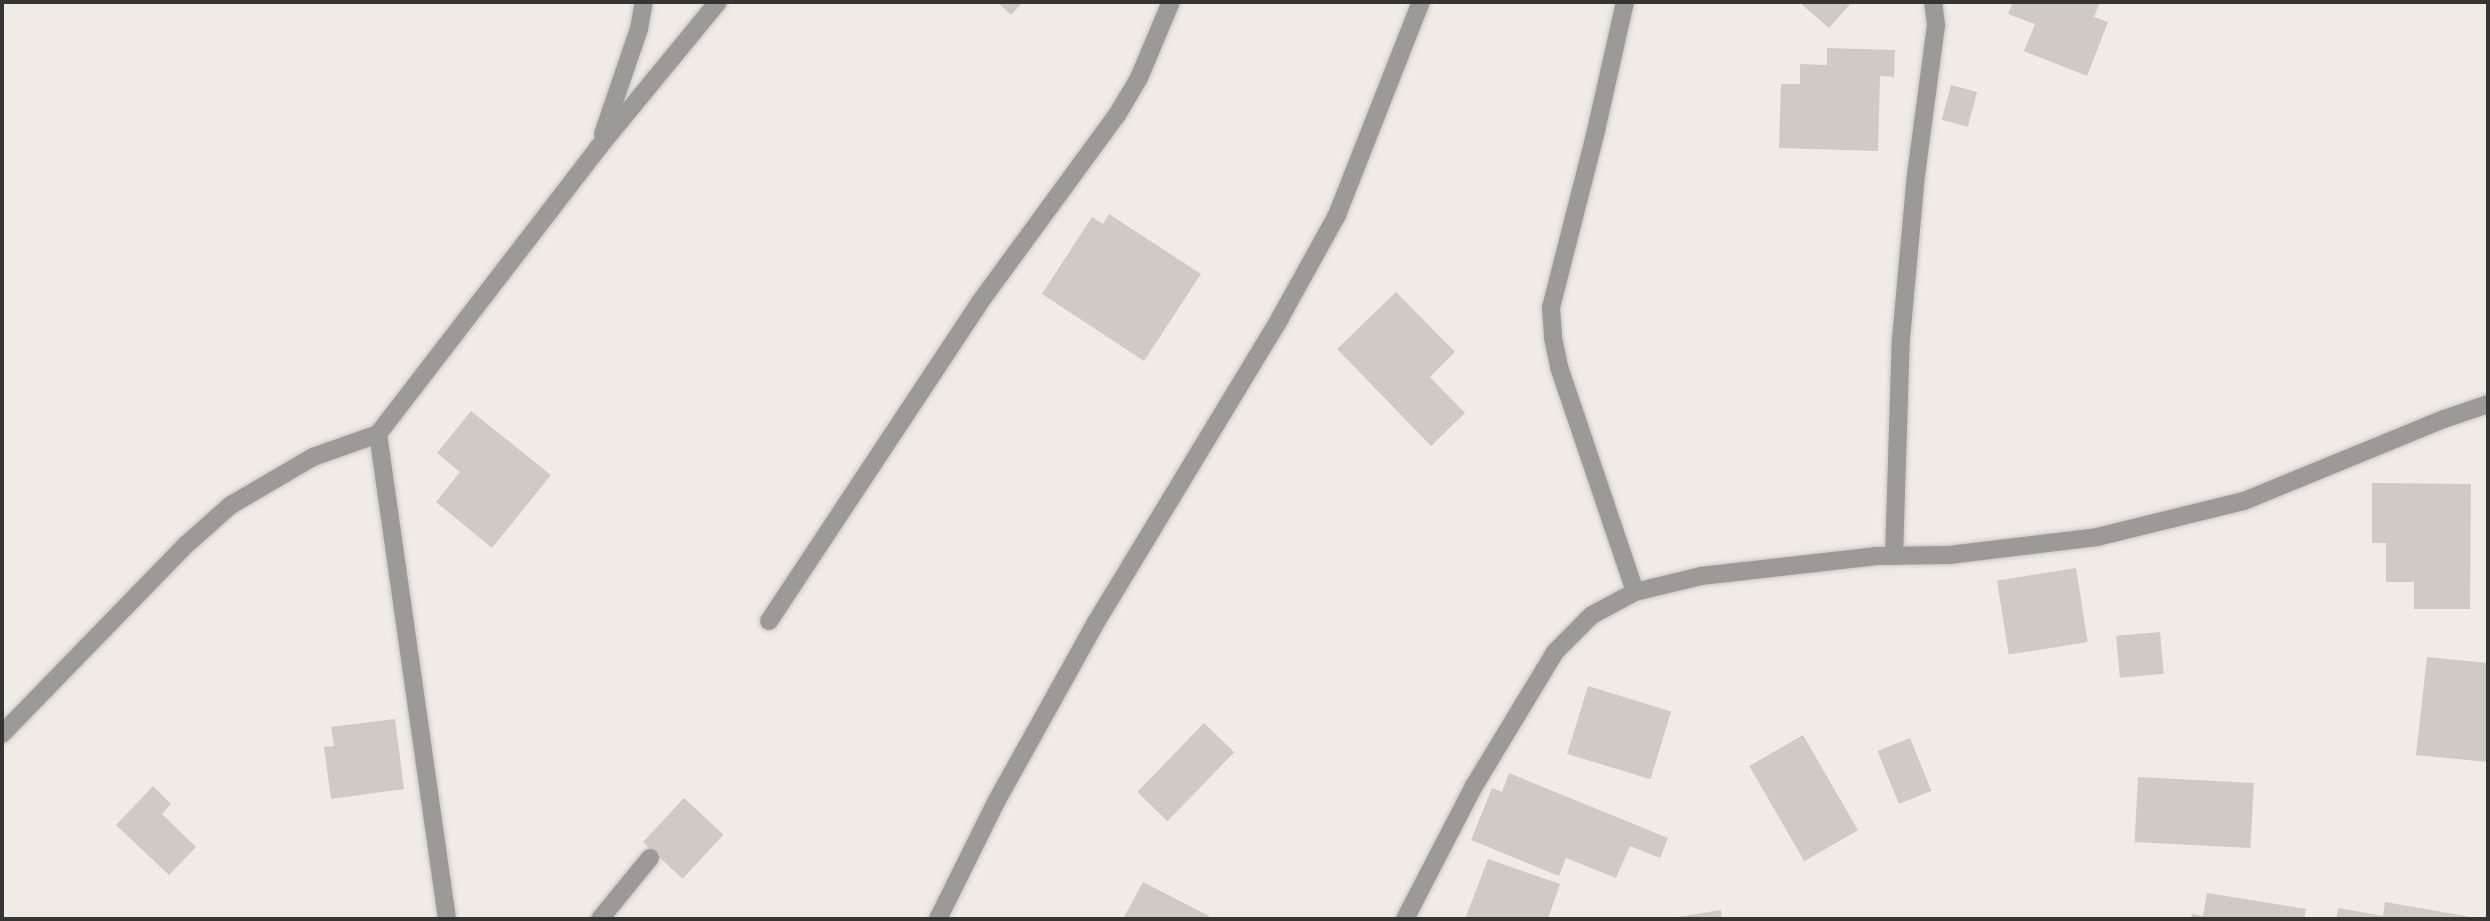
<!DOCTYPE html>
<html>
<head>
<meta charset="utf-8">
<style>
	body { margin:0 }
	#map { position:relative; width:2490px; height:921px; overflow:hidden; background:#f1ebe6; font-family:Karla,sans-serif }
	div>[style] { position:absolute }
	.building>* { inset:0; background:#cfcac4; transform-origin:0 0 }
	.roads { filter:drop-shadow(0 0 2px #ccc7c2) drop-shadow(0 0 2px #ccc7c2) }
	.minor>* { height:18px; margin:-9px; padding:0 9px; transform-origin:9px; border-radius:9px; background:#9c9a97 }
	span { translate:-50% -50%; white-space:nowrap; text-align:center; line-height:1.15; -webkit-text-stroke:6px #f1ebe6; paint-order:stroke }
	.frame { position:absolute; inset:0; border:4px solid #373533; pointer-events:none }
</style>
</head>
<body>
<div id="map">
	<div class="building">
		<i style="clip-path:polygon(997px 2px,1023px 2px,1011px 15px)"></i>
		<i style="clip-path:polygon(1799px 2px,1852px 2px,1829px 28px)"></i>
		<i style="clip-path:polygon(2013px 2px,2100px 2px,2094px 17px,2108px 22px,2087px 76px,2024px 51px,2035px 24px,2008px 14px)"></i>
		<i style="clip-path:polygon(1827px 48px,1895px 50px,1894px 77px,1880px 76px,1878px 151px,1779px 148px,1781px 84px,1800px 84px,1800px 64px,1827px 65px)"></i>
		<i style="left:1951px;top:85px;width:27px;height:36px;rotate:15deg"></i>
		<i style="clip-path:polygon(1109px 214px,1201px 274px,1144px 361px,1042px 294px,1092px 217px,1103px 224px)"></i>
		<i style="clip-path:polygon(1396px 292px,1455px 352px,1430px 377px,1465px 413px,1431px 446px,1337px 349px)"></i>
		<i style="clip-path:polygon(471px 411px,551px 475px,492px 548px,436px 502px,460px 472px,437px 453px)"></i>
		<i style="clip-path:polygon(2372px 483px,2471px 484px,2470px 609px,2414px 609px,2414px 582px,2386px 582px,2386px 543px,2372px 543px)"></i>
		<i style="left:2076px;top:568px;width:75px;height:80px;rotate:81deg"></i>
		<i style="left:2160px;top:632px;width:42px;height:44px;rotate:85deg"></i>
		<i style="clip-path:polygon(2427px 657px,2488px 663px,2488px 762px,2416px 755px)"></i>
		<i style="left:1588px;top:686px;width:87px;height:71px;rotate:17deg"></i>
		<i style="clip-path:polygon(395px 719px,404px 789px,331px 799px,324px 747px,334px 746px,331px 727px)"></i>
		<i style="left:1204px;top:723px;width:42px;height:96px;rotate:44deg"></i>
		<i style="left:1803px;top:735px;width:110px;height:62px;rotate:60deg"></i>
		<i style="left:1910px;top:738px;width:57px;height:35px;rotate:68deg"></i>
		<i style="clip-path:polygon(1509px 773px,1668px 838px,1660px 858px,1630px 846px,1616px 878px,1566px 858px,1559px 876px,1471px 840px,1492px 788px,1502px 792px)"></i>
		<i style="left:2138px;top:777px;width:116px;height:65px;rotate:3deg"></i>
		<i style="clip-path:polygon(153px 786px,171px 804px,162px 814px,196px 847px,169px 875px,116px 825px)"></i>
		<i style="left:684px;top:798px;width:54px;height:60px;rotate:43deg"></i>
		<i style="clip-path:polygon(1488px 859px,1560px 884px,1548px 919px,1465px 919px)"></i>
		<i style="clip-path:polygon(1143px 882px,1209px 916px,1207px 919px,1123px 919px)"></i>
		<i style="clip-path:polygon(2207px 893px,2306px 909px,2304px 919px,2191px 919px,2192px 914px,2203px 916px)"></i>
		<i style="clip-path:polygon(2385px 902px,2477px 918px,2476px 919px,2336px 919px,2338px 908px,2383px 916px)"></i>
		<i style="clip-path:polygon(1721px 910px,1722px 919px,1672px 919px,1672px 918px)"></i>
	</div>
	<div class="roads">
		<div class="minor">
			<i style="left:1625px;top:2px;width:132px;rotate:102.7deg"></i>
			<i style="left:1596px;top:131px;width:182px;rotate:104.3deg"></i>
			<i style="left:1551px;top:307px;width:31px;rotate:86deg"></i>
			<i style="left:1553px;top:338px;width:30px;rotate:78deg"></i>
			<i style="left:1559px;top:367px;width:237px;rotate:71.3deg"></i>
			<i style="left:603px;top:134px;width:111px;rotate:-71.1deg"></i>
			<i style="left:639px;top:29px;width:27px;rotate:-80deg"></i>
			<i style="left:378px;top:434px;width:490px;rotate:81.9deg"></i>
			<i style="left:1894px;top:556px;width:217px;rotate:-88.2deg"></i>
			<i style="left:1901px;top:339px;width:165px;rotate:-84.8deg"></i>
			<i style="left:1916px;top:175px;width:151px;rotate:-82.4deg"></i>
			<i style="left:1936px;top:25px;width:23px;rotate:-97deg"></i>
			<i style="left:769px;top:621px;width:382px;rotate:-56.5deg"></i>
			<i style="left:980px;top:302px;width:232px;rotate:-53.8deg"></i>
			<i style="left:1117px;top:115px;width:43px;rotate:-59.3deg"></i>
			<i style="left:1139px;top:78px;width:82px;rotate:-67.2deg"></i>
			<i style="left:2px;top:734px;width:265px;rotate:-45.8deg"></i>
			<i style="left:187px;top:544px;width:59px;rotate:-41.6deg"></i>
			<i style="left:231px;top:505px;width:95px;rotate:-30.3deg"></i>
			<i style="left:313px;top:457px;width:69px;rotate:-19.5deg"></i>
			<i style="left:378px;top:434px;width:361px;rotate:-52.4deg"></i>
			<i style="left:598px;top:148px;width:189px;rotate:-50.6deg"></i>
			<i style="left:600px;top:919px;width:79px;rotate:-50.7deg"></i>
			<i style="left:938px;top:919px;width:131px;rotate:-63.6deg"></i>
			<i style="left:996px;top:802px;width:204px;rotate:-60.9deg"></i>
			<i style="left:1095px;top:624px;width:358px;rotate:-58.8deg"></i>
			<i style="left:1280px;top:318px;width:118px;rotate:-61deg"></i>
			<i style="left:1337px;top:215px;width:229px;rotate:-68.5deg"></i>
			<i style="left:1405px;top:919px;width:150px;rotate:-62.6deg"></i>
			<i style="left:1474px;top:786px;width:157px;rotate:-58.8deg"></i>
			<i style="left:1555px;top:652px;width:52px;rotate:-45deg"></i>
			<i style="left:1592px;top:615px;width:49px;rotate:-28.1deg"></i>
			<i style="left:1635px;top:592px;width:68px;rotate:-13.6deg"></i>
			<i style="left:1701px;top:576px;width:177px;rotate:-6.5deg"></i>
			<i style="left:1877px;top:556px;width:72px;rotate:-0.8deg"></i>
			<i style="left:1949px;top:555px;width:149px;rotate:-6.9deg"></i>
			<i style="left:2097px;top:537px;width:151px;rotate:-13.8deg"></i>
			<i style="left:2244px;top:501px;width:216px;rotate:-22.3deg"></i>
			<i style="left:2444px;top:419px;width:46px;rotate:-18.8deg"></i>
		</div>
	</div>
	<div class="frame"></div>
</div>
</body>
</html>
